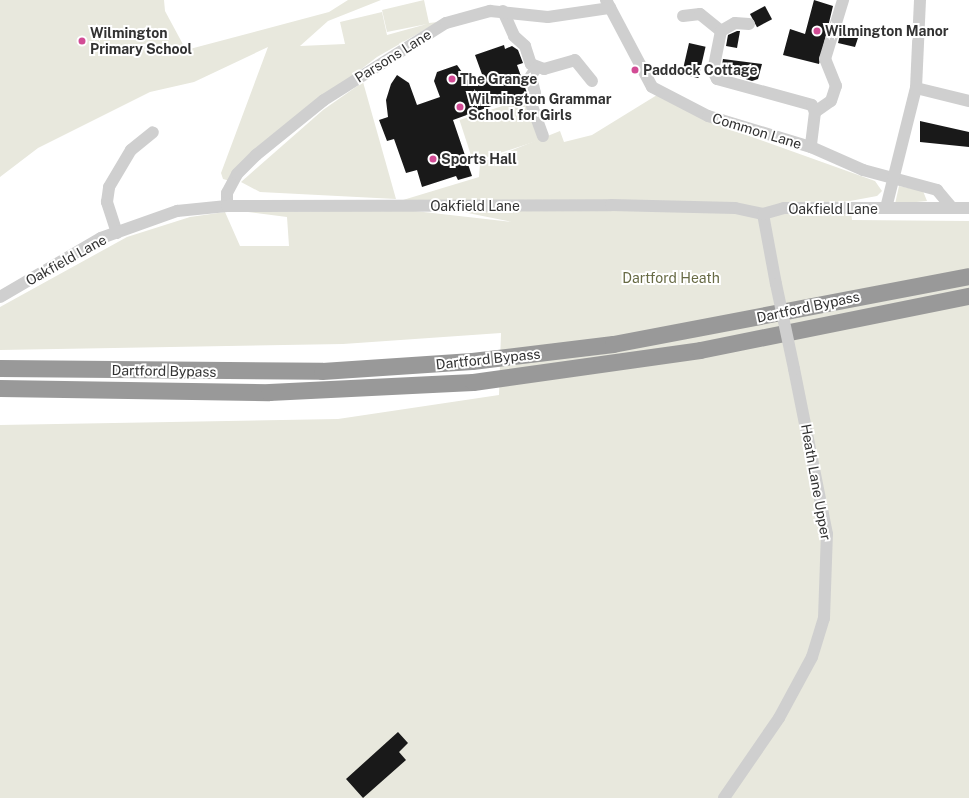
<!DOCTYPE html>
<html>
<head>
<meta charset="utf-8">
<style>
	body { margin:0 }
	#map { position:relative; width:969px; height:798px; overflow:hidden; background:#fff; font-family:"Public Sans",sans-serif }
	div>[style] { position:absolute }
	.green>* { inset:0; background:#e8e8dd; transform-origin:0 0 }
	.building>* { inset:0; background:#191919; transform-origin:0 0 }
	.minor>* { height:12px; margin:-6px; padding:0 6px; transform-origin:6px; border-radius:6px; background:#cfcfcf }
	.highway>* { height:17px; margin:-8.5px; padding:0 8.5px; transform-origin:8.5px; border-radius:8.5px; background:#999 }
	.minor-bridge>* { height:12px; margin:-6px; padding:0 6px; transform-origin:6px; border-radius:6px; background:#cfcfcf }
	.dots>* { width:11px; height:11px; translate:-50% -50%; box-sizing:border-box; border:2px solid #fff; border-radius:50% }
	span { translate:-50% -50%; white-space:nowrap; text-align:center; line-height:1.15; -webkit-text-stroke:4px #fff; paint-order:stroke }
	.poi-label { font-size:14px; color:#323232; font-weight:700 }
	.left { translate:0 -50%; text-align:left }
	.street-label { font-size:14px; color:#323232 }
	.park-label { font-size:14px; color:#676a44 }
</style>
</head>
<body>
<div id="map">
	<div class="green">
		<i style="clip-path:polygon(0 0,164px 0,165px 11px,186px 50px,329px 12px,348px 0,381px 0,328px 21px,300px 46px,345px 44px,340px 22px,382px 12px,387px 35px,427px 24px,387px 32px,382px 10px,424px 0,429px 23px,438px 22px,377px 57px,323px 99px,230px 181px,223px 179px,221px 173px,268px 47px,194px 82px,150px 92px,38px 148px,0 177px)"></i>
		<i style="clip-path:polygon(363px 82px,396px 199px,260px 192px,241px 182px,323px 110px)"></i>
		<i style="clip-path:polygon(657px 95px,710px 122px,875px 181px,882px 191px,877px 196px,850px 201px,852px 220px,969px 221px,969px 798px,0 798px,0 425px,338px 419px,499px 395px,501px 333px,343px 344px,0 350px,0 307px,127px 237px,190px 217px,225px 212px,240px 246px,289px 246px,287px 217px,248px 212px,406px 210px,512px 222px,403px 200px,479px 177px,480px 163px,560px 131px,564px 142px,592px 135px)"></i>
		<i style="left:527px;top:98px;width:44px;height:71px;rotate:72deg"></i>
		<i style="clip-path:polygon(899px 186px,923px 191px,927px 201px,895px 204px)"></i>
	</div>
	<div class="building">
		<i style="clip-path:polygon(814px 0,833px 6px,819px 64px,783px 55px,790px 29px,805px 34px)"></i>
		<i style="left:765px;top:6px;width:15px;height:17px;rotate:62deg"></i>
		<i style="clip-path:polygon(737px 31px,740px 31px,737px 48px,726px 46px,728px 35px)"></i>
		<i style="clip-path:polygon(840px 35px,858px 38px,855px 47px,838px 43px)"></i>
		<i style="left:689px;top:43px;width:17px;height:32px;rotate:13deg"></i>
		<i style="clip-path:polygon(504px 45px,505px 49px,512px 46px,518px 50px,523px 63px,517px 65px,527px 93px,453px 120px,472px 176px,458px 180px,456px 176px,422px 187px,417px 170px,406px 173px,394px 139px,387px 141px,379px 120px,388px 117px,386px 100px,391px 84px,397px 75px,409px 83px,417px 105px,440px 97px,434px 81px,437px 72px,457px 65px,469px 82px,483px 77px,475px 55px)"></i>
		<i style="clip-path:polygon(723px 59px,762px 64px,758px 79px,752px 81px,721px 71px)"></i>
		<i style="clip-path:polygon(920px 121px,969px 132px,969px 147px,920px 142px)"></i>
		<i style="clip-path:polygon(398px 732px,408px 743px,399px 752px,406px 760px,363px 798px,346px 779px)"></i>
	</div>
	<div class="minor">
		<i style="left:606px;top:0;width:98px;rotate:62.1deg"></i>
		<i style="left:652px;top:87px;width:63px;rotate:27.4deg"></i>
		<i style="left:708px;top:116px;width:108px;rotate:16.8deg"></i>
		<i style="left:811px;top:147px;width:57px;rotate:23.9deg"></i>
		<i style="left:863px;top:170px;width:77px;rotate:15.1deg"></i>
		<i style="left:937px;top:190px;width:23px;rotate:50deg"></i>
		<i style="left:503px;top:11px;width:27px;rotate:66deg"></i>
		<i style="left:514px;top:36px;width:15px;rotate:42deg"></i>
		<i style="left:525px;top:46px;width:19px;rotate:72deg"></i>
		<i style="left:531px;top:64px;width:14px;rotate:21deg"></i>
		<i style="left:544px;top:69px;width:32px;rotate:-16deg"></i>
		<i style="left:575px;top:60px;width:27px;rotate:51deg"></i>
		<i style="left:683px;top:16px;width:17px;rotate:-7deg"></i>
		<i style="left:700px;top:14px;width:27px;rotate:39deg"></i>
		<i style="left:721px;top:31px;width:16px;rotate:-30deg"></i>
		<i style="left:735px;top:23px;width:14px;rotate:4deg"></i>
		<i style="left:721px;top:31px;width:41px;rotate:101.3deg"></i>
		<i style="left:713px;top:71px;width:9px;rotate:63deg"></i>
		<i style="left:717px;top:79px;width:98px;rotate:15.3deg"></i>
		<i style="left:812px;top:105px;width:8px;rotate:67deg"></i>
		<i style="left:815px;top:112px;width:35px;rotate:97deg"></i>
		<i style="left:536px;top:68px;width:9px;rotate:122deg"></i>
		<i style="left:531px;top:76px;width:17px;rotate:77deg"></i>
		<i style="left:535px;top:93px;width:13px;rotate:103deg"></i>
		<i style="left:532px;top:106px;width:32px;rotate:70deg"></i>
		<i style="left:916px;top:88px;width:55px;rotate:13.8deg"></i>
		<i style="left:815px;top:112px;width:19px;rotate:-35deg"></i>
		<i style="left:831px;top:101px;width:16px;rotate:-72deg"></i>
		<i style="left:836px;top:86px;width:29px;rotate:-112deg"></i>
		<i style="left:825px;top:59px;width:62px;rotate:-73deg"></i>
		<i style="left:227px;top:206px;width:13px;rotate:-90deg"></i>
		<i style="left:227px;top:193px;width:21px;rotate:-62deg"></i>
		<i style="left:237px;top:174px;width:27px;rotate:-45deg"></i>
		<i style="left:256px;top:155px;width:87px;rotate:-39deg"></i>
		<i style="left:324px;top:100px;width:144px;rotate:-32.3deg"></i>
		<i style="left:446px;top:23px;width:46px;rotate:-15.3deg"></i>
		<i style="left:490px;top:11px;width:58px;rotate:5.9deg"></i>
		<i style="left:548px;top:17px;width:63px;rotate:-8.3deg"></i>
		<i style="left:886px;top:208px;width:124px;rotate:-76deg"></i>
		<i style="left:916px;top:88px;width:88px;rotate:-87.4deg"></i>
		<i style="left:763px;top:214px;width:71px;rotate:79.5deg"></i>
		<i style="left:117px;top:233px;width:33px;rotate:-108deg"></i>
		<i style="left:107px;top:202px;width:15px;rotate:-82deg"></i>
		<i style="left:109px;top:187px;width:43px;rotate:-59.3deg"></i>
		<i style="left:131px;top:150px;width:28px;rotate:-39deg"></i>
		<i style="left:0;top:297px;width:117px;rotate:-30.3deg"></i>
		<i style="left:101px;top:238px;width:81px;rotate:-19.6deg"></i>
		<i style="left:177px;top:211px;width:50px;rotate:-5.7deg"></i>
		<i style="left:227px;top:206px;width:384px;rotate:-0.1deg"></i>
		<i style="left:611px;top:205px;width:124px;rotate:1.4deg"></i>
		<i style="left:735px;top:208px;width:29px;rotate:12deg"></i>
		<i style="left:763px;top:214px;width:22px;rotate:-16deg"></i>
		<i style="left:784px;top:208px;width:185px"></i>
		<i style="left:724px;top:798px;width:97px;rotate:-55.5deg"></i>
		<i style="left:779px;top:718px;width:69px;rotate:-61.6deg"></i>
		<i style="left:812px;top:657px;width:41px;rotate:-72.9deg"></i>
		<i style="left:824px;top:618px;width:84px;rotate:-88deg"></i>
		<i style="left:827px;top:534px;width:168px;rotate:-101.3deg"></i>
	</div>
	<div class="highway">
		<i style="left:0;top:368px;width:322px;rotate:0.5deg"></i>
		<i style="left:322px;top:371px;width:150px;rotate:-3.8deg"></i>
		<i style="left:472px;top:361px;width:142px;rotate:-6.9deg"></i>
		<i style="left:613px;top:344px;width:362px;rotate:-10.8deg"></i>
		<i style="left:0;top:388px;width:269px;rotate:0.9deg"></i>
		<i style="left:269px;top:392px;width:204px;rotate:-2.8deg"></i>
		<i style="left:473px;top:382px;width:229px;rotate:-8deg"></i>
		<i style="left:700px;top:350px;width:274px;rotate:-11.4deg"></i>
	</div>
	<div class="minor-bridge">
		<i style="left:776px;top:284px;width:87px;rotate:78deg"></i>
	</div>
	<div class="dots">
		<i style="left:817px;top:31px;background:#d24c95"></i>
		<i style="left:82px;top:41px;background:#d24c95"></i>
		<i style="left:635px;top:70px;background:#d24c95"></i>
		<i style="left:452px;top:79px;background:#d24c95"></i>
		<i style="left:460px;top:107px;background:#d24c95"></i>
		<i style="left:433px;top:159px;background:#d24c95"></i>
	</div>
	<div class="poi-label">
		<span class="left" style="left:825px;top:31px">Wilmington Manor</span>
		<span class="left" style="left:90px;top:41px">Wilmington<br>Primary School</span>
		<span class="left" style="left:643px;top:70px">Paddock Cottage</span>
		<span class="left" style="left:460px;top:79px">The Grange</span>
		<span class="left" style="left:468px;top:107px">Wilmington Grammar<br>School for Girls</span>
		<span class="left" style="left:441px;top:159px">Sports Hall</span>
	</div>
	<div class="street-label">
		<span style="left:393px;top:56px;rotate:-32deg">Parsons Lane</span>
		<span style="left:757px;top:131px;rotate:17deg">Common Lane</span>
		<span style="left:475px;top:206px">Oakfield Lane</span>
		<span style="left:833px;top:209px">Oakfield Lane</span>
		<span style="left:66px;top:260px;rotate:-29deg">Oakfield Lane</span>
		<span style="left:808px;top:307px;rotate:-12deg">Dartford Bypass</span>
		<span style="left:488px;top:359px;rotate:-6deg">Dartford Bypass</span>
		<span style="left:164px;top:371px;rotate:1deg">Dartford Bypass</span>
		<span style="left:816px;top:482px;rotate:80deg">Heath Lane Upper</span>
	</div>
	<div class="park-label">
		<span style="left:671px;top:278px">Dartford Heath</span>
	</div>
</div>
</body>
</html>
